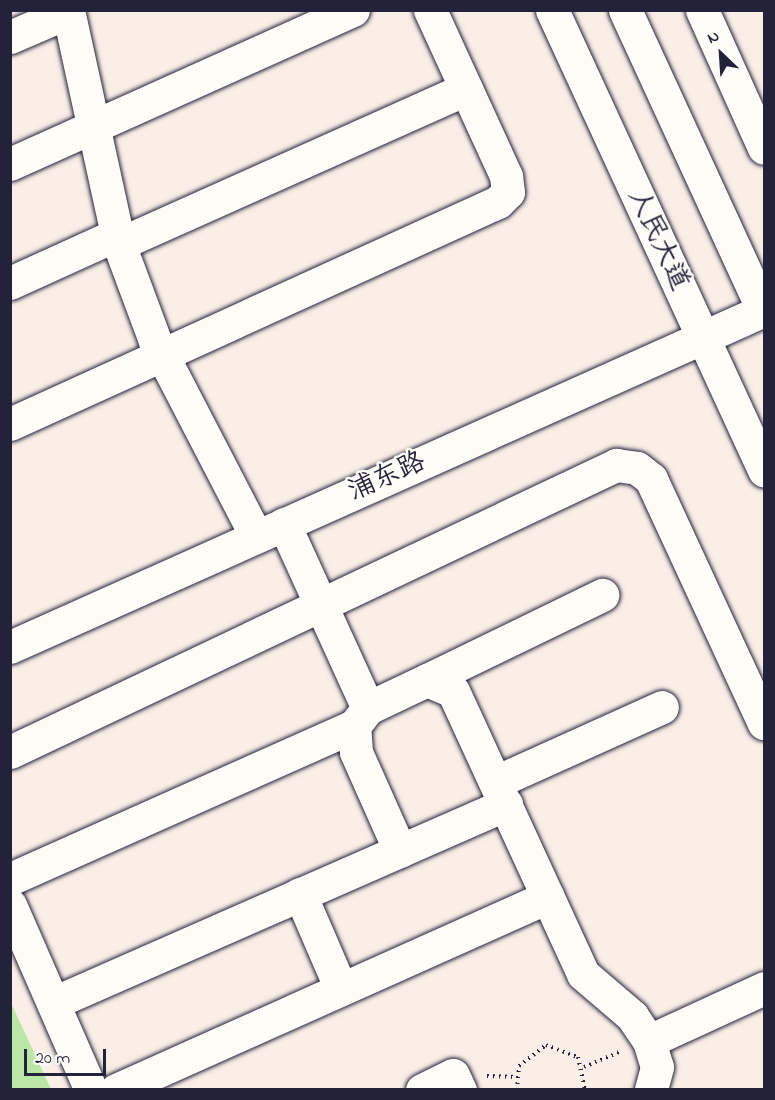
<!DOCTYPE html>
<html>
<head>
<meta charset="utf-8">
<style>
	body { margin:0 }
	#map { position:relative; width:775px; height:1100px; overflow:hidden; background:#faefe6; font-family:"Indie Flower","LXGW WenKai TC",sans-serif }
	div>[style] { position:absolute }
	.green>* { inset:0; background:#bae7a5 }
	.path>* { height:4px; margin-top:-2px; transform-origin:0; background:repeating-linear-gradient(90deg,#22223b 0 1.5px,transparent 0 6px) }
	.roads { filter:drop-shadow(0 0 2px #22223b) drop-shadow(0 0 2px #22223b) }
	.minor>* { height:33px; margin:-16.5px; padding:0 16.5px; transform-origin:16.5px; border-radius:16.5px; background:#fdfcf7 }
	.major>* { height:33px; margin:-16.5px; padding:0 16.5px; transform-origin:16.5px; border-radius:16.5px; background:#fdfcf7 }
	span { translate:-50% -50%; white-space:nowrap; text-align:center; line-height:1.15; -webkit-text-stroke:5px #fdfcf7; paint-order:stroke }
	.street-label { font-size:27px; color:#22223b }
	.frame { position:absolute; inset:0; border:12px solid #22223b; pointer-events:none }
	.north { position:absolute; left:691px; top:24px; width:60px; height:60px; -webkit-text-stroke:4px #fdfcf7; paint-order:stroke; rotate:335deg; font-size:16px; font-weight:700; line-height:24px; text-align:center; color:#22223b }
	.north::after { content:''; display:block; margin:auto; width:21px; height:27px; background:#22223b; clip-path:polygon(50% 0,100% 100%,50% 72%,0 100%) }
	.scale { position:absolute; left:24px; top:1049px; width:82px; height:27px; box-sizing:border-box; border:3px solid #22223b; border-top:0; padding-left:8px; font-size:18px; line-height:21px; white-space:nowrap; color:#22223b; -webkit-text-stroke:4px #fdfcf7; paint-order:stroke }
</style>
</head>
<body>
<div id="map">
	<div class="green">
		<i style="clip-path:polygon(10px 1003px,11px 1003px,51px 1089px,11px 1089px)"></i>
	</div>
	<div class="path">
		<i style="left:584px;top:1067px;width:39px;rotate:-23deg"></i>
		<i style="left:487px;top:1076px;width:29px;rotate:2deg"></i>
		<i style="left:517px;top:1090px;width:24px;rotate:-85deg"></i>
		<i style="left:519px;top:1066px;width:34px;rotate:-38deg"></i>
		<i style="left:546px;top:1045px;width:34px;rotate:21deg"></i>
		<i style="left:578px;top:1057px;width:34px;rotate:78deg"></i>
	</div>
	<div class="roads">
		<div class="minor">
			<i style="left:68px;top:10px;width:239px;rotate:77.7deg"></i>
			<i style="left:119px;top:244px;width:103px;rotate:69.6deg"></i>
			<i style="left:155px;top:341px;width:220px;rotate:62.6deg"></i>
			<i style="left:702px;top:10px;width:151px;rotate:65.8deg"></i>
			<i style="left:10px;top:37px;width:63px;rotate:-23.3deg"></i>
			<i style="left:10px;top:164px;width:376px;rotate:-24.2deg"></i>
			<i style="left:119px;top:244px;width:380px;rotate:-24.1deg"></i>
			<i style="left:10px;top:283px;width:116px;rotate:-24.4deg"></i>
			<i style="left:10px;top:424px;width:536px;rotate:-24.46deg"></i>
			<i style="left:498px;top:202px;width:14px;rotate:-45deg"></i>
			<i style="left:508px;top:192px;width:16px;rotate:-97deg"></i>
			<i style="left:506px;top:176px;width:183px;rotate:-114.6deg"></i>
			<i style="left:284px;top:524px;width:202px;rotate:65.5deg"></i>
			<i style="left:10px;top:647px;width:826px;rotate:-24.08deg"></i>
			<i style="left:427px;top:680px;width:195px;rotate:-25.9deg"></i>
			<i style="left:10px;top:752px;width:671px;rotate:-25.34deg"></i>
			<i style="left:616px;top:465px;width:21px;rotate:8deg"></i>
			<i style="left:637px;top:468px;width:18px;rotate:38deg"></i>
			<i style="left:651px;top:479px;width:269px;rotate:65.2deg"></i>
			<i style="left:496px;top:782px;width:182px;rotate:-24.3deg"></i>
			<i style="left:400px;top:851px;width:108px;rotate:-114deg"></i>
			<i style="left:356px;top:752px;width:26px;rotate:-94deg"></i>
			<i style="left:354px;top:726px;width:23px;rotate:-52deg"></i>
			<i style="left:368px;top:708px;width:65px;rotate:-25.4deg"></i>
			<i style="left:427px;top:680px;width:28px;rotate:23deg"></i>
			<i style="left:453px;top:691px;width:311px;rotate:65.3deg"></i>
			<i style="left:583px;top:974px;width:65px;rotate:40.6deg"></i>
			<i style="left:632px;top:1016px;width:30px;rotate:56deg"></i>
			<i style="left:649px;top:1041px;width:27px;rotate:73deg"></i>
			<i style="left:657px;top:1067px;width:24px;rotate:105deg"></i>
			<i style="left:10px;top:879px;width:376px;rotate:-24deg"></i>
			<i style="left:300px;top:894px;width:103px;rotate:66.7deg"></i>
			<i style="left:10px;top:905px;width:202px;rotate:66.4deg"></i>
			<i style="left:53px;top:1003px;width:495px;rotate:-23.7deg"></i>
			<i style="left:649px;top:1041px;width:127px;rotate:-24.7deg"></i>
			<i style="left:116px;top:1090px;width:473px;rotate:-24.1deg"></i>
			<i style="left:422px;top:1090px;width:34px;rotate:-26deg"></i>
			<i style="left:453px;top:1075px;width:17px;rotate:65deg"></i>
		</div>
		<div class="major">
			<i style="left:552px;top:10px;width:507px;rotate:65.26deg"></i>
			<i style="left:625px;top:10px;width:332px;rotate:65.3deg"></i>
		</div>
	</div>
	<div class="street-label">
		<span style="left:658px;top:240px;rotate:65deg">人民大道</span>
		<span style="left:387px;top:477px;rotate:-24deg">浦东路</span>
	</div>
	<div class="frame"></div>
	<div class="north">N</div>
	<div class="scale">20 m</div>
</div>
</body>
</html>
